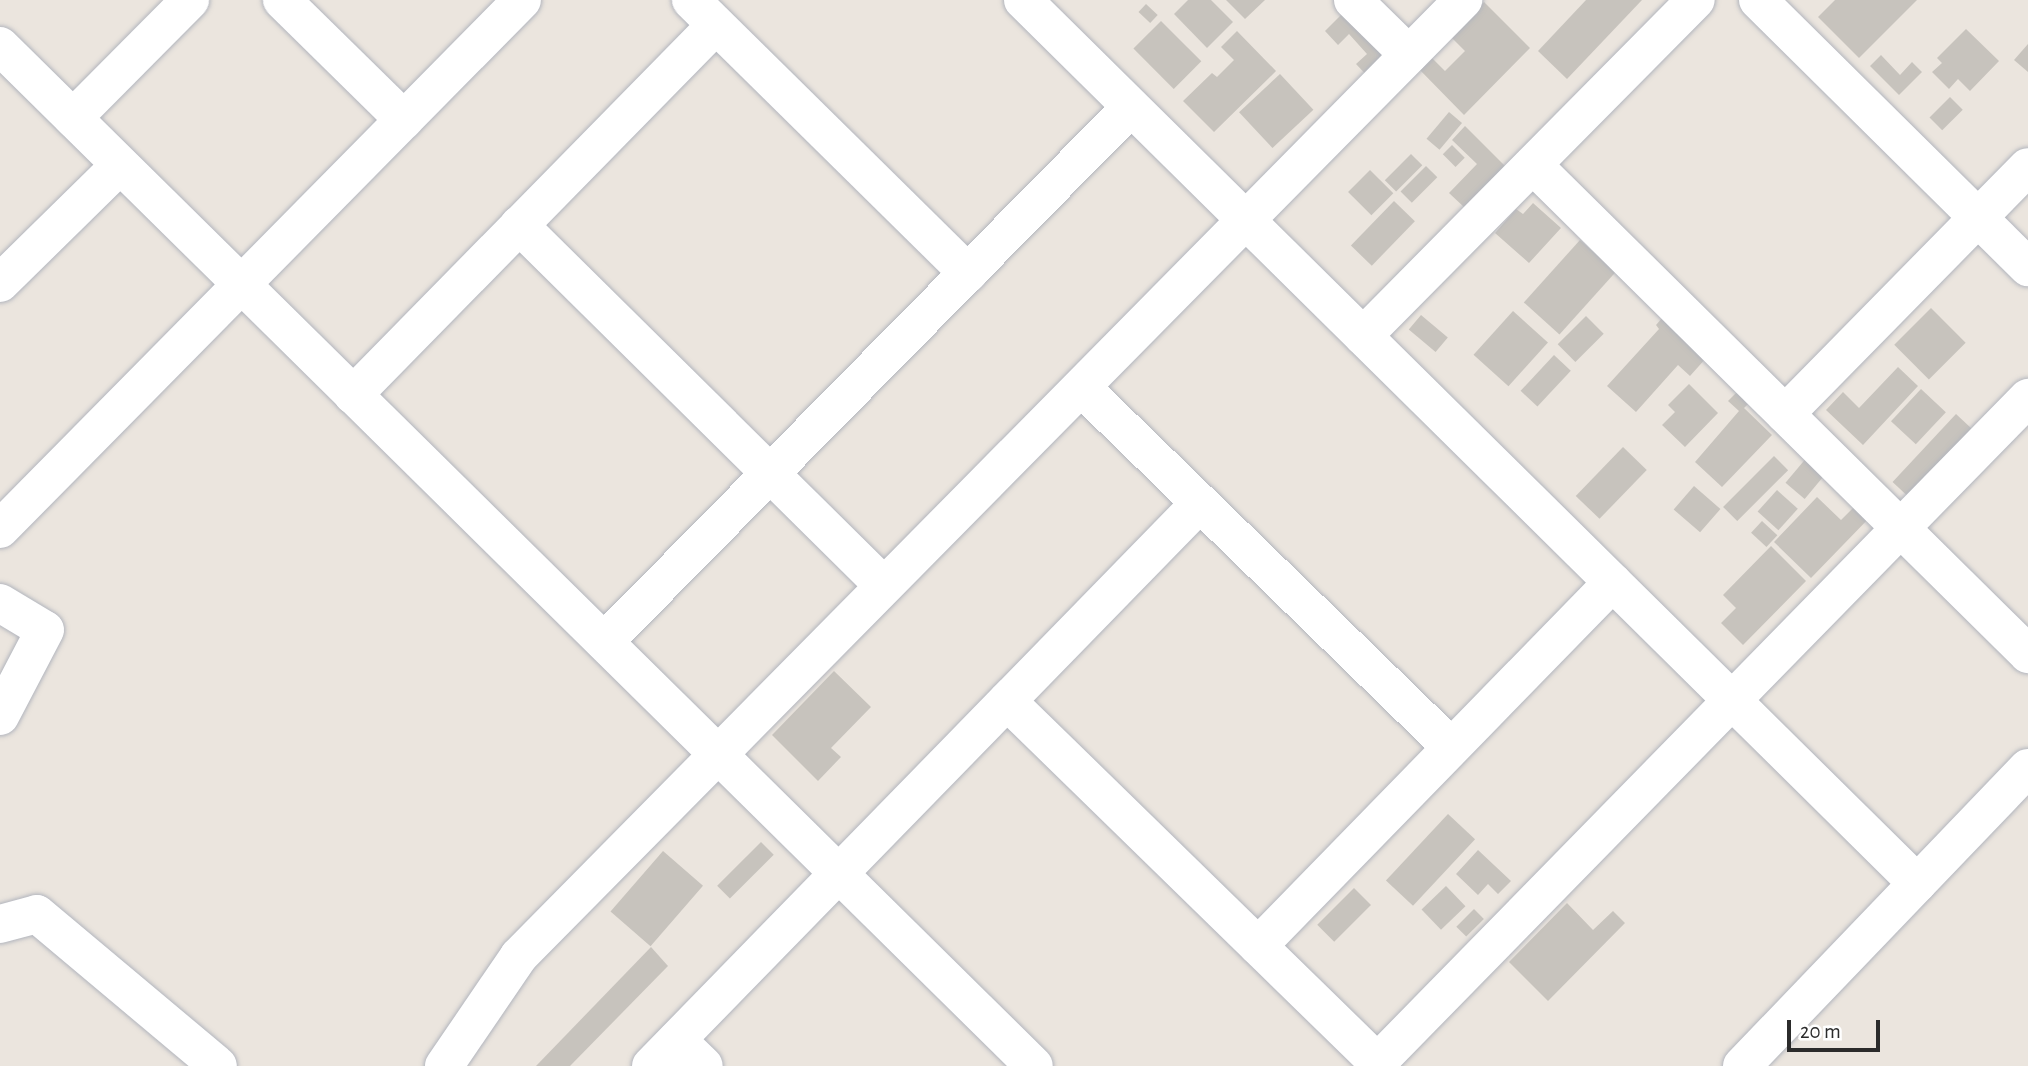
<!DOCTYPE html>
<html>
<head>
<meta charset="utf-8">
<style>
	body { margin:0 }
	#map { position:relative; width:2028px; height:1066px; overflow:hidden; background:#ebe5de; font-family:"Alegreya Sans",sans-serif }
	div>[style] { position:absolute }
	.building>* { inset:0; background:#c7c3bd; transform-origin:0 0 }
	.roads { filter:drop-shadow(0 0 2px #b2b5bd) drop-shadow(0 0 2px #b2b5bd) }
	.minor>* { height:38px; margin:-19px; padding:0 19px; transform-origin:19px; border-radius:19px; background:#fff }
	span { translate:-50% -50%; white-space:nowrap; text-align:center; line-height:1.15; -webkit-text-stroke:5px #fff; paint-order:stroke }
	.scale { position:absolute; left:1787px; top:1020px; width:93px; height:32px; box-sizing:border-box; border:4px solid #2b2b2b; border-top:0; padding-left:9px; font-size:21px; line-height:24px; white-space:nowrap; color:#2b2b2b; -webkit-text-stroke:5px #fff; paint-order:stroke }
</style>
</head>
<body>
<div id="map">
	<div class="building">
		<i style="clip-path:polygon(1188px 0,1211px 0,1233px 22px,1207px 48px,1174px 14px)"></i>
		<i style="clip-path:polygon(1226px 0,1265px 0,1245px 19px)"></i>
		<i style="clip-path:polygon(1586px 0,1642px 0,1567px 79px,1538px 51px)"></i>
		<i style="clip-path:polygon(1835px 0,1917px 0,1859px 58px,1818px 17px)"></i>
		<i style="clip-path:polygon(1484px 2px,1530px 48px,1464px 115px,1418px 68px,1430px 56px,1445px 71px,1465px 51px,1450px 36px)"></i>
		<i style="left:1146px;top:4px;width:16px;height:11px;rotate:43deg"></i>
		<i style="clip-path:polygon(1348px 8px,1389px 51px,1374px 83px,1356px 64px,1367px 54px,1349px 34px,1338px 45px,1325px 31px)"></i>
		<i style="left:1161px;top:21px;width:57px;height:39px;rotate:45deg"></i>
		<i style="clip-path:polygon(1966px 29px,1999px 61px,1970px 91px,1958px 79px,1949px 89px,1932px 72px,1942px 63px,1937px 58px)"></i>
		<i style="clip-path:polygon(1237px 31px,1276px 71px,1214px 132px,1183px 101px,1212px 73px,1217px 77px,1234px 60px,1221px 47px)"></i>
		<i style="clip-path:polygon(2028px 44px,2028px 72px,2014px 60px)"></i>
		<i style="clip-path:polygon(1881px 55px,1900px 75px,1912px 62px,1922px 72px,1899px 95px,1870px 66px)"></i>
		<i style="left:1280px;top:74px;width:49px;height:56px;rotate:47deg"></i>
		<i style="left:1950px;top:97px;width:18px;height:29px;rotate:45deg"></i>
		<i style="left:1449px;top:112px;width:17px;height:35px;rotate:40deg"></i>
		<i style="clip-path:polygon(1465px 126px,1506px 167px,1465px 208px,1449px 193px,1477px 164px,1452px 140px)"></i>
		<i style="left:1452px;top:145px;width:18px;height:13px;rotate:45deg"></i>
		<i style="left:1411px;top:154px;width:16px;height:37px;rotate:45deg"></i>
		<i style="left:1426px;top:166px;width:16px;height:36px;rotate:45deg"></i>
		<i style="left:1370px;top:170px;width:33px;height:31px;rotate:45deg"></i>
		<i style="left:1394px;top:201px;width:29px;height:62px;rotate:44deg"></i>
		<i style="clip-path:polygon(1533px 203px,1561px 228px,1529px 263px,1495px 233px,1516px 209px,1523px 214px)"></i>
		<i style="left:1580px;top:240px;width:48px;height:84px;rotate:42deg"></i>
		<i style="left:1931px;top:308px;width:49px;height:52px;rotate:45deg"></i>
		<i style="left:1513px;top:311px;width:47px;height:59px;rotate:42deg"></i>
		<i style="left:1421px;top:315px;width:35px;height:19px;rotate:40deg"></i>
		<i style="left:1586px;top:316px;width:25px;height:40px;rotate:45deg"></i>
		<i style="clip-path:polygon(1663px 317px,1707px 357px,1690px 376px,1678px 365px,1636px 412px,1607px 386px,1659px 329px,1656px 325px)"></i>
		<i style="left:1554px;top:355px;width:23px;height:49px;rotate:43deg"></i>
		<i style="clip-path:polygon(1898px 367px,1918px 386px,1863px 445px,1826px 410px,1843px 392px,1859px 408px)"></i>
		<i style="clip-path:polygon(1689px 384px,1718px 413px,1685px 447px,1662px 425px,1675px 412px,1668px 405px)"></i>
		<i style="clip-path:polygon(1745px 384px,1757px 395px,1744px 408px,1772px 435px,1722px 487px,1695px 462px,1739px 411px,1728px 401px)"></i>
		<i style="left:1921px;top:389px;width:34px;height:44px;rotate:43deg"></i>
		<i style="left:1956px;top:414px;width:23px;height:93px;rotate:43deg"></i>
		<i style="left:1623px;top:447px;width:33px;height:68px;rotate:44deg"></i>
		<i style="left:1774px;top:456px;width:20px;height:72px;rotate:45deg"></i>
		<i style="left:1808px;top:456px;width:25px;height:35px;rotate:40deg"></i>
		<i style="left:1694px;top:486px;width:35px;height:31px;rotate:41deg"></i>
		<i style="left:1777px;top:490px;width:28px;height:29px;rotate:42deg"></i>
		<i style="clip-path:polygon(1817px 497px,1841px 520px,1861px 500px,1874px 513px,1811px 578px,1774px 542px)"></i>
		<i style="left:1762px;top:521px;width:21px;height:16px;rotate:43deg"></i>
		<i style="clip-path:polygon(1771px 546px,1806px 581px,1743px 645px,1721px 623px,1736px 608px,1723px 595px)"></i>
		<i style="clip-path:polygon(834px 671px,871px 707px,831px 748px,841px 757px,818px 781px,772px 735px)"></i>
		<i style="left:1448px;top:814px;width:37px;height:91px;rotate:43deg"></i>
		<i style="left:761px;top:842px;width:18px;height:62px;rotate:45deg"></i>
		<i style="clip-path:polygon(1478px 850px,1511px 881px,1498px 894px,1488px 884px,1478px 895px,1456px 874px)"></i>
		<i style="left:663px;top:851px;width:53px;height:80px;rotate:41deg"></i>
		<i style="left:1446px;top:886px;width:28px;height:34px;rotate:46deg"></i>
		<i style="left:1354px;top:888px;width:24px;height:52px;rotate:45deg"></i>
		<i style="clip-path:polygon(1567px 903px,1593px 930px,1613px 911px,1625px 923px,1548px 1001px,1509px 962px)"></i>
		<i style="left:1474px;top:909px;width:14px;height:25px;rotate:45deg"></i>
		<i style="clip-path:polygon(651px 947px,668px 966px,570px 1066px,536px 1066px)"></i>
	</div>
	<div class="roads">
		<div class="minor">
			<i style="left:282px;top:0;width:171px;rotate:44.5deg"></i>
			<i style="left:691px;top:0;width:389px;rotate:44.6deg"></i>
			<i style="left:1023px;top:0;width:1257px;rotate:44.65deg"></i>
			<i style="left:1353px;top:0;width:78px;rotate:44.5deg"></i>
			<i style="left:1758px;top:0;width:380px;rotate:44.7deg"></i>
			<i style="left:0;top:46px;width:1452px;rotate:44.61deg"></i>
			<i style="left:73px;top:118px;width:166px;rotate:-45.2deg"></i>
			<i style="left:1533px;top:165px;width:696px;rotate:44.65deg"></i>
			<i style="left:519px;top:225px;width:513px;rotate:44.68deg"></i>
			<i style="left:0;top:283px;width:168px;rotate:-44.5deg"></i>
			<i style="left:1363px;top:336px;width:473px;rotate:-45.3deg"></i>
			<i style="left:1081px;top:387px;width:516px;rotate:44.22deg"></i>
			<i style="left:353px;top:395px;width:518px;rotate:-45.55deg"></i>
			<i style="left:1785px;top:414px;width:346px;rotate:-45.5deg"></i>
			<i style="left:0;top:529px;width:743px;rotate:-45.38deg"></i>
			<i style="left:0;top:603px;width:52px;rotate:31deg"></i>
			<i style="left:45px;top:630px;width:97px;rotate:117.6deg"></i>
			<i style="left:604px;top:642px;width:751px;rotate:-45.43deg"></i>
			<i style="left:1007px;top:701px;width:523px;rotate:44.3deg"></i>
			<i style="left:0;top:924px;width:38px;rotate:-15deg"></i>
			<i style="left:37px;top:914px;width:236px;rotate:40deg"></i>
			<i style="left:1258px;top:946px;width:508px;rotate:-45.72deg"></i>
			<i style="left:677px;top:1040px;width:37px;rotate:44deg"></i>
			<i style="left:444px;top:1066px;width:133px;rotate:-55.7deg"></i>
			<i style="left:519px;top:956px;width:1344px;rotate:-45.36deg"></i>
			<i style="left:651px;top:1066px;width:786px;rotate:-45.72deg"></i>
			<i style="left:1374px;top:1066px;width:935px;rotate:-45.61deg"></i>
			<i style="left:1742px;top:1066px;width:413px;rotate:-46.2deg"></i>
		</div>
	</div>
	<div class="scale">20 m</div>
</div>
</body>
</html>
